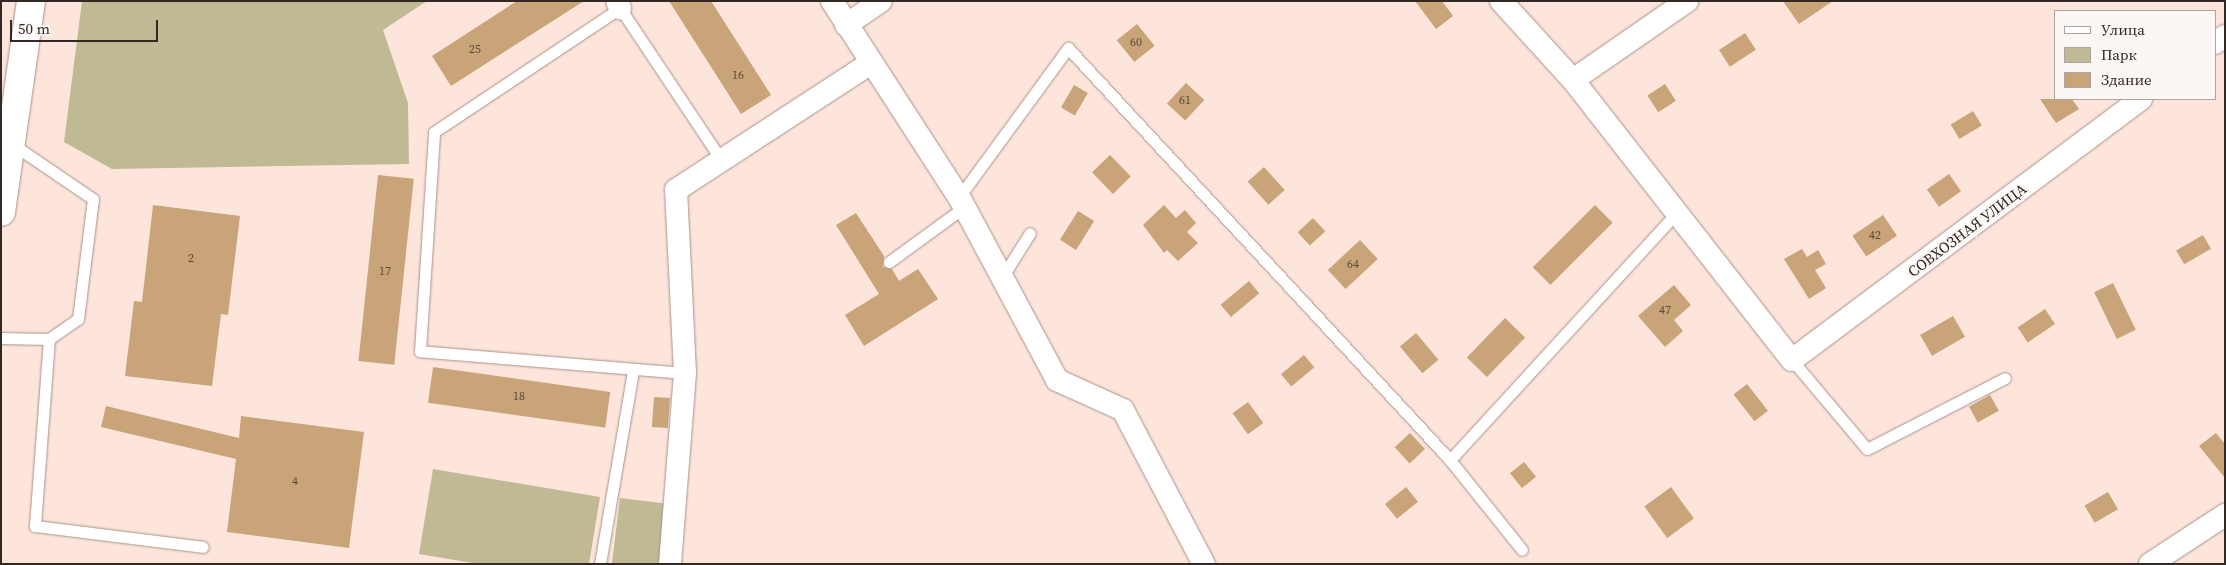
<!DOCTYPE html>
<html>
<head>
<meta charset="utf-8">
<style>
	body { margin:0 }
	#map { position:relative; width:2226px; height:565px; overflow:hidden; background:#fde5db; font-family:"Source Serif 4",serif }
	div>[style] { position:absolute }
	.green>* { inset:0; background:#bfba94; transform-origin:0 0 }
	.building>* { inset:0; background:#c8a478; transform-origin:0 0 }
	.roads { filter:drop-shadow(0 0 1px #a89289) drop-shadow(0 0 1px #a89289) }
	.lane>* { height:11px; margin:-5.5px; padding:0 5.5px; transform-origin:5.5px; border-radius:5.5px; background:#fff }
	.street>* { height:22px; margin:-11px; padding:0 11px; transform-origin:11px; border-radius:11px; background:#fff }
	.primary>* { height:28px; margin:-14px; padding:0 14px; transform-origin:14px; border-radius:14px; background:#fff }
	span { translate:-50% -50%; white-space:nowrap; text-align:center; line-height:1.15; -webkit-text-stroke:5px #fcf7f5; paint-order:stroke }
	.number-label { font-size:12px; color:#58483a }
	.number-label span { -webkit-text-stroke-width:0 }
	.street-label { font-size:15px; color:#322925 }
	.frame { position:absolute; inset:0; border:2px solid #322925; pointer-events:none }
	.legend { position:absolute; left:2054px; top:10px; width:162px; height:90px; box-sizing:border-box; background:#fcf7f5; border:1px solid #aba5a2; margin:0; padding:6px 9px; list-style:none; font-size:15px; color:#322925 }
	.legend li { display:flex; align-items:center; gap:10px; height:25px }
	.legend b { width:25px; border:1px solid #aba5a2 }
	.scale { position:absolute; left:10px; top:20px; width:148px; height:22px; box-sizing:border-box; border:2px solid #322925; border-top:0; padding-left:6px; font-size:15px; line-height:18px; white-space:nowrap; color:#322925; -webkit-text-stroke:4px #fcf7f5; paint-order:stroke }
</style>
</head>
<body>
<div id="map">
	<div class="green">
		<i style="clip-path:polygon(82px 1px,427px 1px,383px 30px,408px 103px,409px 164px,112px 169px,64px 142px)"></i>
		<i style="clip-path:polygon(433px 469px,600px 497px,589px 564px,479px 564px,419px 554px)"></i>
		<i style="left:620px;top:498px;width:48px;height:66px;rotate:7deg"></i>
	</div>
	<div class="building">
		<i style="clip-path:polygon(517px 1px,584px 1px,451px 86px,432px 56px)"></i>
		<i style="clip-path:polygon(669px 1px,711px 1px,771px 95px,741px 114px)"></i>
		<i style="clip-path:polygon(1415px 1px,1442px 1px,1453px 16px,1436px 29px)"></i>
		<i style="clip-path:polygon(1783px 1px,1833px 1px,1799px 24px)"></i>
		<i style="left:1137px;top:24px;width:28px;height:26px;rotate:51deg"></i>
		<i style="left:1745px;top:33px;width:20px;height:31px;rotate:57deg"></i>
		<i style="left:1186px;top:83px;width:25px;height:28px;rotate:43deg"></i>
		<i style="left:1665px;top:84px;width:20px;height:21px;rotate:57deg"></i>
		<i style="left:1074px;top:85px;width:16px;height:26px;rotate:30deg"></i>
		<i style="clip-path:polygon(2040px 99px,2072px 99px,2079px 109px,2056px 123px)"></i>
		<i style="left:1973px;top:111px;width:17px;height:26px;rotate:59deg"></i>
		<i style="left:1110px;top:155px;width:30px;height:25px;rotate:46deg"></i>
		<i style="left:1264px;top:167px;width:31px;height:22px;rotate:48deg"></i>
		<i style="left:1949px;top:174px;width:21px;height:27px;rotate:55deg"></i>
		<i style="left:378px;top:175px;width:36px;height:187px;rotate:6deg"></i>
		<i style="clip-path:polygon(153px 205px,240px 216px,228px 315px,221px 314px,212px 386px,125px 376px,134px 301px,142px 302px)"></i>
		<i style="clip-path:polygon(1164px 205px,1176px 218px,1185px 210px,1196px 223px,1187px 232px,1198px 243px,1178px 261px,1167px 250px,1164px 253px,1143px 225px)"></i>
		<i style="left:1595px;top:205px;width:25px;height:88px;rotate:45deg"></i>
		<i style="left:1078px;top:211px;width:19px;height:34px;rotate:32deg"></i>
		<i style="clip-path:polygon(856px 213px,884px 256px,883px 267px,892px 269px,899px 281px,918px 269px,938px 299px,864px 346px,845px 315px,879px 294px,836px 225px)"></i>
		<i style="left:1883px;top:215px;width:25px;height:37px;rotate:56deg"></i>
		<i style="left:1313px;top:218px;width:18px;height:21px;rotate:47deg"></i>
		<i style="left:2203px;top:235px;width:16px;height:31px;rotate:60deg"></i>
		<i style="left:1360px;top:240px;width:26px;height:44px;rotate:47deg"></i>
		<i style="clip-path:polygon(1802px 249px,1807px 257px,1818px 250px,1826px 264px,1815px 270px,1826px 288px,1809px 299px,1784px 259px)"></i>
		<i style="left:1249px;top:281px;width:16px;height:37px;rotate:50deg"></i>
		<i style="left:2113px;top:283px;width:52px;height:21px;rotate:64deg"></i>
		<i style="clip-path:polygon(1674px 285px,1691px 305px,1674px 320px,1683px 331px,1665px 347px,1638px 316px)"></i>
		<i style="left:2045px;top:309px;width:18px;height:33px;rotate:56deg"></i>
		<i style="left:1953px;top:316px;width:24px;height:38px;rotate:60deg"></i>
		<i style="left:1505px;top:318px;width:28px;height:55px;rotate:44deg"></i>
		<i style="left:1416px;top:333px;width:35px;height:21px;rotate:50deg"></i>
		<i style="left:1304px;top:355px;width:16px;height:30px;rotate:50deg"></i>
		<i style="left:433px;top:367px;width:179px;height:36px;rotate:8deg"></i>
		<i style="left:1747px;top:384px;width:34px;height:17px;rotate:52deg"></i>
		<i style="left:1990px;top:395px;width:18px;height:24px;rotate:61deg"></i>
		<i style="left:654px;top:397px;width:16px;height:30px;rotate:4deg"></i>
		<i style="left:1248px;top:402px;width:26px;height:19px;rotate:54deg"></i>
		<i style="clip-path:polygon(106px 406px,239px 438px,241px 416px,364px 432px,349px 548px,227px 532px,236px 459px,101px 427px)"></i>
		<i style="left:1410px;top:433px;width:22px;height:21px;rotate:47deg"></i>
		<i style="clip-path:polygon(2216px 433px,2225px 444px,2225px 478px,2199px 446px)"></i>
		<i style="left:1524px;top:462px;width:19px;height:18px;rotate:51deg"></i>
		<i style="left:1406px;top:487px;width:19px;height:27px;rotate:51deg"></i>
		<i style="left:1671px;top:487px;width:39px;height:33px;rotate:54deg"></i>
		<i style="left:2108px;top:492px;width:20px;height:27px;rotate:60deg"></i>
	</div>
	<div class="roads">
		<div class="lane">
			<i style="left:959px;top:197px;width:185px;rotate:-53.8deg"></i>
			<i style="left:1068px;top:48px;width:562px;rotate:47.16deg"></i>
			<i style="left:1450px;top:460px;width:115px;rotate:51.3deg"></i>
			<i style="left:889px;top:262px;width:92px;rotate:-36.1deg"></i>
			<i style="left:1001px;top:279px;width:54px;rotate:-57.8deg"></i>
			<i style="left:1px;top:338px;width:48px;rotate:1.2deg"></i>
			<i style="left:49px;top:339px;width:35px;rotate:-35deg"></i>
			<i style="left:78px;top:319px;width:121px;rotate:-82.9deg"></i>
			<i style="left:93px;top:199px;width:98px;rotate:-145.8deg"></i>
			<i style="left:49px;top:339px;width:188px;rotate:94.3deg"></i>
			<i style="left:35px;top:526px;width:169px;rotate:7.1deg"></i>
			<i style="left:1792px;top:360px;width:116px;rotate:49.9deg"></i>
			<i style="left:1867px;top:449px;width:155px;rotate:-27.2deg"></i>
			<i style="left:685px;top:373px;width:266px;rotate:-175.3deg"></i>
			<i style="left:420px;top:351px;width:219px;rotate:-86.3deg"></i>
			<i style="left:434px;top:132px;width:224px;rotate:-33.7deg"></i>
			<i style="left:620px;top:8px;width:184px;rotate:56.3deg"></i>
			<i style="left:1450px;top:460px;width:338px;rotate:-47.5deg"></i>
			<i style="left:600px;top:564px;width:197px;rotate:-80.3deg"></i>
		</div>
		<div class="street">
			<i style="left:617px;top:1px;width:8px;rotate:67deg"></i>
			<i style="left:832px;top:1px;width:234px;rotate:57.1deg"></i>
			<i style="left:959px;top:197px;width:208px;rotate:61.8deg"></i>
			<i style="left:1057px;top:380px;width:72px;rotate:24.4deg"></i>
			<i style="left:1123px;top:410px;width:174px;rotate:62.3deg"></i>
			<i style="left:1501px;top:1px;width:107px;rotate:47.7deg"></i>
			<i style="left:1573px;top:80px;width:355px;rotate:52deg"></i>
			<i style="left:1792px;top:360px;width:436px;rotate:-36.8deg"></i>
			<i style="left:846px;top:25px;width:42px;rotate:-34.4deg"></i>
			<i style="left:2215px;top:43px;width:12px;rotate:-35deg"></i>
			<i style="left:1573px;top:80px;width:139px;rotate:-34.7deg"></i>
			<i style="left:670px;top:564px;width:192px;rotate:-85.5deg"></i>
			<i style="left:685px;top:373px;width:183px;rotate:-92.8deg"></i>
			<i style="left:676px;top:190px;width:233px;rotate:-33.1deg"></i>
			<i style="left:2150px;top:564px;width:90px;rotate:-33.2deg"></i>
		</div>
		<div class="primary">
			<i style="left:1px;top:212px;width:213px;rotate:-81.9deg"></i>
		</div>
	</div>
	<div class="number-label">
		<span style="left:1136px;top:43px">60</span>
		<span style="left:475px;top:50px">25</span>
		<span style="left:738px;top:76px">16</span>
		<span style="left:1185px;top:101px">61</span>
		<span style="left:1875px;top:236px">42</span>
		<span style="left:191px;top:259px">2</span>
		<span style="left:1353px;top:265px">64</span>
		<span style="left:385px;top:272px">17</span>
		<span style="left:1665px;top:311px">47</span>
		<span style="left:519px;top:397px">18</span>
		<span style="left:295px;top:482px">4</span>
	</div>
	<div class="street-label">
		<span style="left:1967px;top:230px;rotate:-37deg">СОВХОЗНАЯ УЛИЦА</span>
	</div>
	<div class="frame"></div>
	<ul class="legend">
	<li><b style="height:6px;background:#fff"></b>Улица</li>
	<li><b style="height:14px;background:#bfba94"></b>Парк</li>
	<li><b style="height:14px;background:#c8a478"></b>Здание</li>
	</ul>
	<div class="scale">50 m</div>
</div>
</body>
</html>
